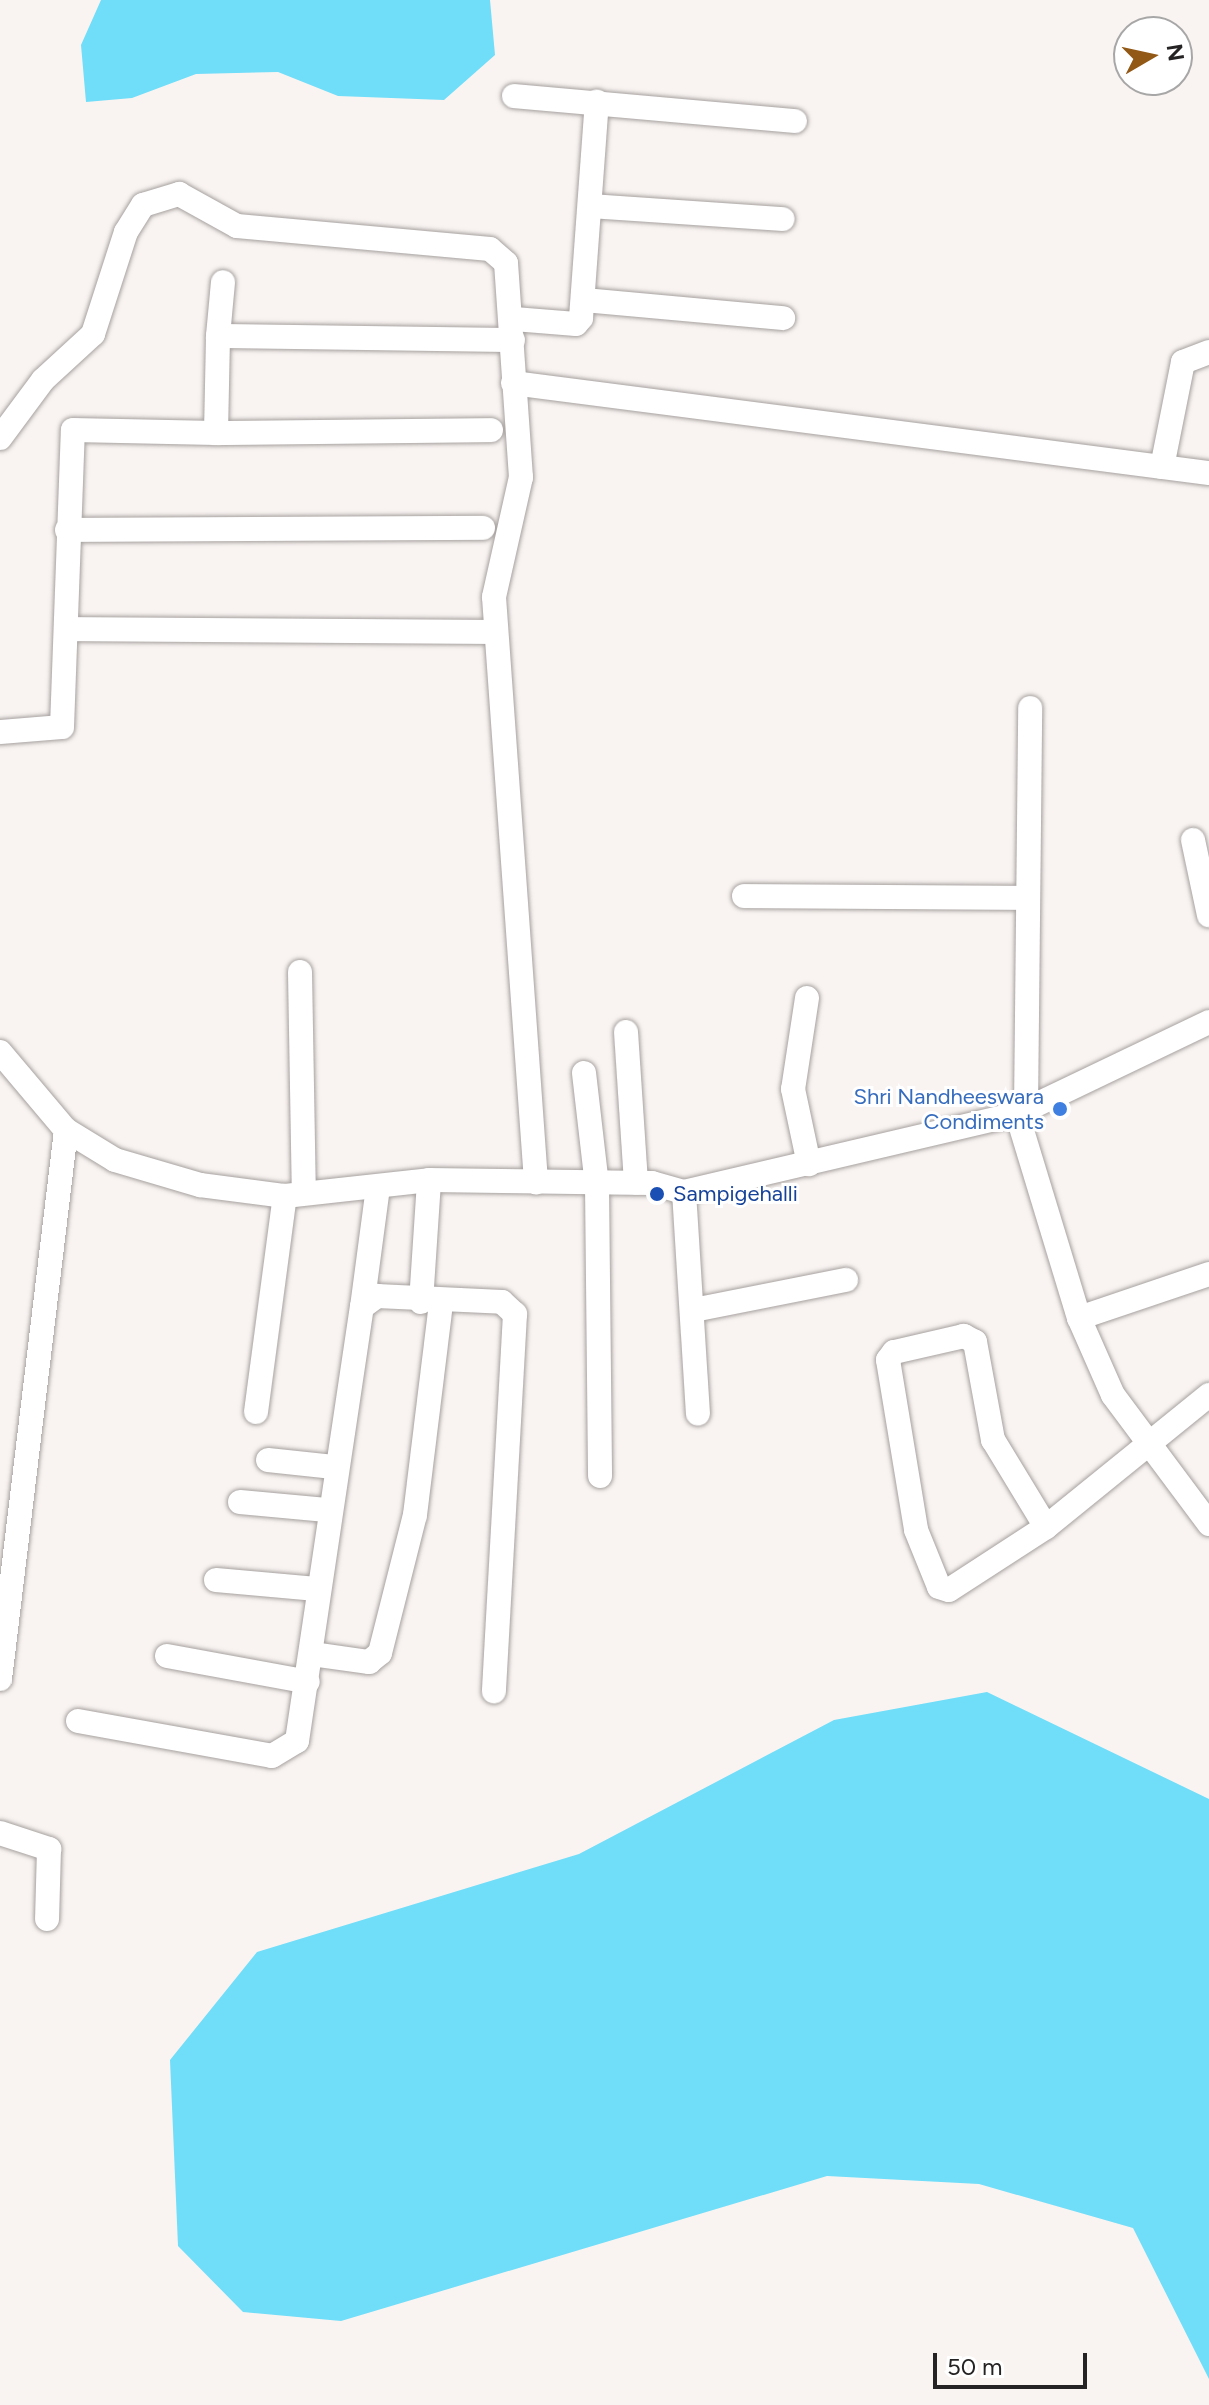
<!DOCTYPE html>
<html>
<head>
<meta charset="utf-8">
<style>
	body { margin:0 }
	#map { position:relative; width:1209px; height:2405px; overflow:hidden; background:#f9f4f2; font-family:Figtree,sans-serif }
	div>[style] { position:absolute }
	.water>* { inset:0; background:#70ddf9 }
	.roads { filter:drop-shadow(0 0 2px #a6a19f) drop-shadow(0 0 2px #a6a19f) }
	.minor>* { height:24px; margin:-12px; padding:0 12px; transform-origin:12px; border-radius:12px; background:#fff }
	.dots>* { width:22px; height:22px; translate:-50% -50%; box-sizing:border-box; border:4px solid #fff; border-radius:50% }
	span { translate:-50% -50%; white-space:nowrap; text-align:center; line-height:1.15; -webkit-text-stroke:6px #fff; paint-order:stroke }
	.shop-label { font-size:22px; color:#366cbe }
	.right { translate:-100% -50%; text-align:right }
	.transit-label { font-size:22px; color:#164399 }
	.left { translate:0 -50%; text-align:left }
	.north { position:absolute; left:1113px; top:16px; width:80px; height:80px; box-sizing:border-box; background:#fff; border:2px solid #a8a7a7; border-radius:50%; rotate:81deg; font-size:22px; font-weight:700; line-height:32px; text-align:center; color:#252323 }
	.north::after { content:''; display:block; margin:auto; width:28px; height:36px; background:#925815; clip-path:polygon(50% 0,100% 100%,50% 72%,0 100%) }
	.scale { position:absolute; left:933px; top:2353px; width:154px; height:36px; box-sizing:border-box; border:4px solid #252323; border-top:0; padding-left:10px; font-size:24px; line-height:28px; white-space:nowrap; color:#252323; -webkit-text-stroke:6px #fff; paint-order:stroke }
</style>
</head>
<body>
<div id="map">
	<div class="water">
		<i style="clip-path:polygon(101px 0,490px 0,495px 55px,444px 100px,338px 96px,278px 72px,196px 74px,132px 98px,86px 102px,81px 45px)"></i>
		<i style="clip-path:polygon(987px 1692px,1209px 1799px,1209px 2379px,1133px 2228px,979px 2184px,827px 2176px,341px 2321px,243px 2312px,178px 2246px,170px 2060px,257px 1952px,579px 1854px,834px 1720px)"></i>
	</div>
	<div class="roads">
		<div class="minor">
			<i style="left:514px;top:96px;width:282px;rotate:5.1deg"></i>
			<i style="left:591px;top:206px;width:192px;rotate:3.9deg"></i>
			<i style="left:584px;top:300px;width:200px;rotate:5.2deg"></i>
			<i style="left:514px;top:319px;width:62px;rotate:4.6deg"></i>
			<i style="left:576px;top:324px;width:8px;rotate:-50deg"></i>
			<i style="left:581px;top:318px;width:217px;rotate:-85.8deg"></i>
			<i style="left:218px;top:336px;width:54px;rotate:-84.7deg"></i>
			<i style="left:513px;top:383px;width:702px;rotate:7.37deg"></i>
			<i style="left:216px;top:433px;width:275px;rotate:-0.6deg"></i>
			<i style="left:0;top:438px;width:72px;rotate:-53.4deg"></i>
			<i style="left:43px;top:380px;width:68px;rotate:-42.6deg"></i>
			<i style="left:93px;top:334px;width:107px;rotate:-72.1deg"></i>
			<i style="left:126px;top:232px;width:32px;rotate:-58deg"></i>
			<i style="left:143px;top:205px;width:38px;rotate:-17deg"></i>
			<i style="left:179px;top:194px;width:66px;rotate:28.9deg"></i>
			<i style="left:237px;top:226px;width:254px;rotate:5.2deg"></i>
			<i style="left:490px;top:249px;width:21px;rotate:41deg"></i>
			<i style="left:506px;top:263px;width:215px;rotate:86deg"></i>
			<i style="left:521px;top:477px;width:123px;rotate:102.7deg"></i>
			<i style="left:494px;top:597px;width:587px;rotate:85.89deg"></i>
			<i style="left:1162px;top:467px;width:107px;rotate:-78.7deg"></i>
			<i style="left:1183px;top:362px;width:28px;rotate:-21deg"></i>
			<i style="left:67px;top:530px;width:416px;rotate:-0.3deg"></i>
			<i style="left:67px;top:629px;width:419px;rotate:0.4deg"></i>
			<i style="left:0;top:732px;width:62px;rotate:-4.6deg"></i>
			<i style="left:62px;top:727px;width:297px;rotate:-87.9deg"></i>
			<i style="left:73px;top:430px;width:143px;rotate:1.2deg"></i>
			<i style="left:216px;top:433px;width:97px;rotate:-88.8deg"></i>
			<i style="left:218px;top:336px;width:295px;rotate:0.8deg"></i>
			<i style="left:1193px;top:840px;width:77px;rotate:78deg"></i>
			<i style="left:744px;top:896px;width:284px;rotate:0.4deg"></i>
			<i style="left:300px;top:972px;width:220px;rotate:89deg"></i>
			<i style="left:807px;top:998px;width:92px;rotate:98.7deg"></i>
			<i style="left:793px;top:1089px;width:77px;rotate:78deg"></i>
			<i style="left:626px;top:1032px;width:151px;rotate:86.2deg"></i>
			<i style="left:0;top:1052px;width:102px;rotate:49.8deg"></i>
			<i style="left:66px;top:1130px;width:57px;rotate:31.5deg"></i>
			<i style="left:115px;top:1160px;width:89px;rotate:16.4deg"></i>
			<i style="left:200px;top:1185px;width:86px;rotate:7.4deg"></i>
			<i style="left:285px;top:1196px;width:145px;rotate:-6.3deg"></i>
			<i style="left:429px;top:1180px;width:223px;rotate:0.8deg"></i>
			<i style="left:652px;top:1183px;width:33px;rotate:16deg"></i>
			<i style="left:684px;top:1192px;width:342px;rotate:-13.2deg"></i>
			<i style="left:1017px;top:1114px;width:213px;rotate:-25.6deg"></i>
			<i style="left:584px;top:1073px;width:113px;rotate:83.4deg"></i>
			<i style="left:597px;top:1185px;width:291px;rotate:89.4deg"></i>
			<i style="left:1026px;top:1110px;width:402px;rotate:-89.4deg"></i>
			<i style="left:1017px;top:1114px;width:213px;rotate:73.1deg"></i>
			<i style="left:1079px;top:1318px;width:84px;rotate:66.2deg"></i>
			<i style="left:1113px;top:1395px;width:161px;rotate:53.3deg"></i>
			<i style="left:684px;top:1192px;width:222px;rotate:86.4deg"></i>
			<i style="left:421px;top:1302px;width:122px;rotate:-86.2deg"></i>
			<i style="left:362px;top:1307px;width:121px;rotate:-82.4deg"></i>
			<i style="left:694px;top:1310px;width:155px;rotate:-11.2deg"></i>
			<i style="left:1079px;top:1318px;width:137px;rotate:-18.7deg"></i>
			<i style="left:256px;top:1412px;width:218px;rotate:-82.4deg"></i>
			<i style="left:268px;top:1460px;width:66px;rotate:6.1deg"></i>
			<i style="left:240px;top:1502px;width:87px;rotate:5.3deg"></i>
			<i style="left:1046px;top:1527px;width:102px;rotate:-121.3deg"></i>
			<i style="left:993px;top:1440px;width:100px;rotate:-100.4deg"></i>
			<i style="left:975px;top:1342px;width:13px;rotate:-151deg"></i>
			<i style="left:964px;top:1336px;width:72px;rotate:167.1deg"></i>
			<i style="left:894px;top:1352px;width:10px;rotate:127deg"></i>
			<i style="left:888px;top:1360px;width:172px;rotate:80.6deg"></i>
			<i style="left:916px;top:1530px;width:61px;rotate:68deg"></i>
			<i style="left:939px;top:1587px;width:10px;rotate:17deg"></i>
			<i style="left:949px;top:1590px;width:116px;rotate:-33deg"></i>
			<i style="left:1046px;top:1527px;width:210px;rotate:-39deg"></i>
			<i style="left:216px;top:1580px;width:101px;rotate:5.1deg"></i>
			<i style="left:312px;top:1654px;width:58px;rotate:8deg"></i>
			<i style="left:369px;top:1662px;width:14px;rotate:-39deg"></i>
			<i style="left:380px;top:1653px;width:142px;rotate:-75.8deg"></i>
			<i style="left:415px;top:1515px;width:215px;rotate:-83deg"></i>
			<i style="left:167px;top:1656px;width:143px;rotate:10.4deg"></i>
			<i style="left:0;top:1679px;width:553px;rotate:-83.14deg"></i>
			<i style="left:78px;top:1721px;width:197px;rotate:10.2deg"></i>
			<i style="left:272px;top:1756px;width:29px;rotate:-31deg"></i>
			<i style="left:297px;top:1741px;width:439px;rotate:-81.5deg"></i>
			<i style="left:362px;top:1307px;width:19px;rotate:-36deg"></i>
			<i style="left:377px;top:1296px;width:125px;rotate:2.7deg"></i>
			<i style="left:502px;top:1302px;width:18px;rotate:43deg"></i>
			<i style="left:515px;top:1314px;width:378px;rotate:93.2deg"></i>
			<i style="left:0;top:1833px;width:52px;rotate:18.1deg"></i>
			<i style="left:49px;top:1849px;width:70px;rotate:91.6deg"></i>
		</div>
	</div>
	<div class="dots">
		<i style="left:1060px;top:1109px;background:#3f7fe0"></i>
		<i style="left:657px;top:1194px;background:#1a4fb4"></i>
	</div>
	<div class="shop-label">
		<span class="right" style="left:1044px;top:1109px">Shri Nandheeswara<br>Condiments</span>
	</div>
	<div class="transit-label">
		<span class="left" style="left:673px;top:1194px">Sampigehalli</span>
	</div>
	<div class="north">N</div>
	<div class="scale">50 m</div>
</div>
</body>
</html>
